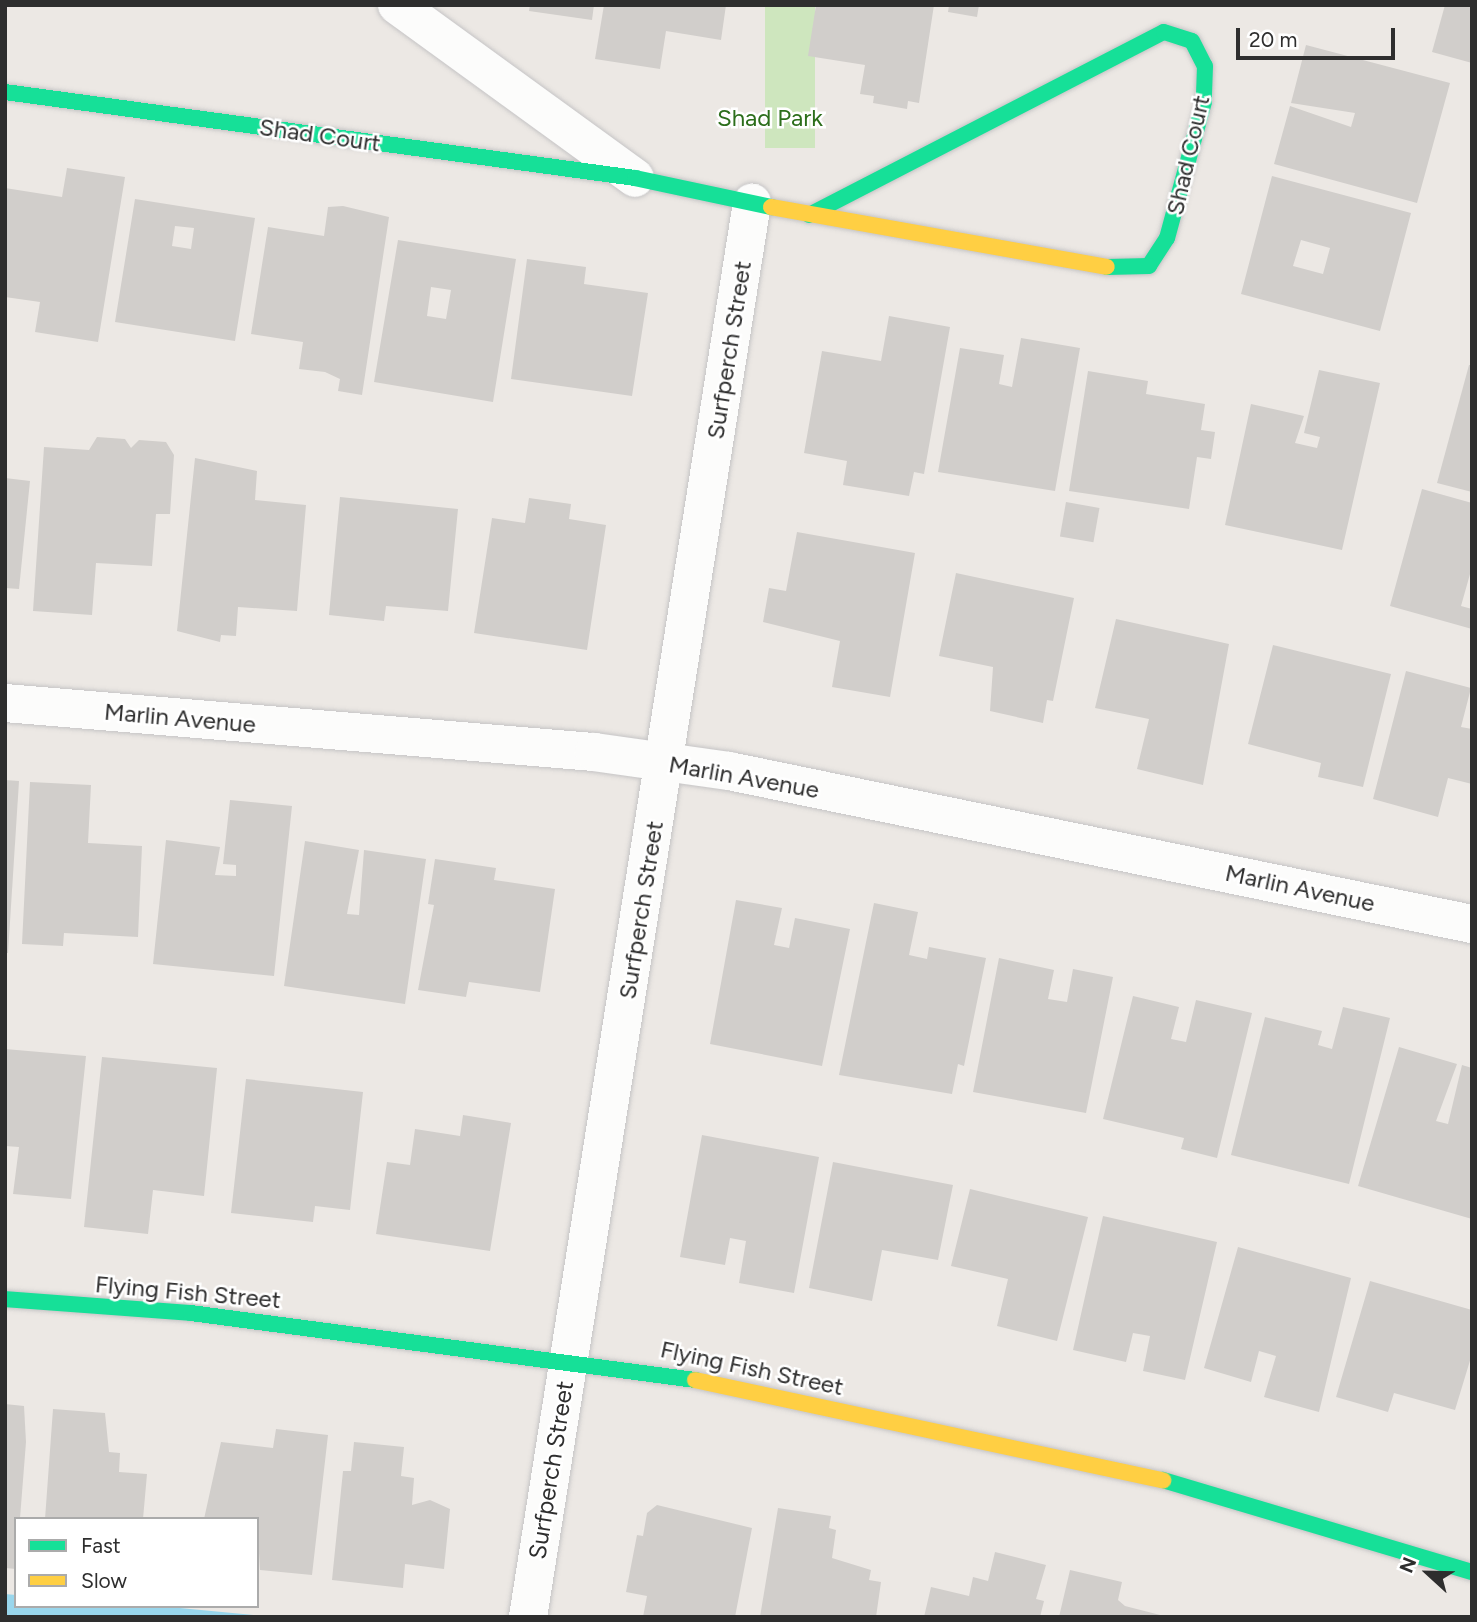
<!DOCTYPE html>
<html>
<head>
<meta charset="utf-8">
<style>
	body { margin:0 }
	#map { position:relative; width:1477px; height:1622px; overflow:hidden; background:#ece8e4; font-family:Figtree,sans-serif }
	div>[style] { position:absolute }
	.green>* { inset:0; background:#cee6be; transform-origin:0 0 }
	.water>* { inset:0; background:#99d6ec }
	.building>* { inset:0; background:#d1cecb; transform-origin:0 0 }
	.roads { filter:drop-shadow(0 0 2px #c5c4c5) drop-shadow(0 0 2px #c5c4c5) }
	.street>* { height:38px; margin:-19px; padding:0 19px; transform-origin:19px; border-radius:19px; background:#fcfcfb }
	.fast>* { height:16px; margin:-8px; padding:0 8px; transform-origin:8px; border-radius:8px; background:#16e098 }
	.slow>* { height:16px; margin:-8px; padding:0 8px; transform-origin:8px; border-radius:8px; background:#ffcf43 }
	span { translate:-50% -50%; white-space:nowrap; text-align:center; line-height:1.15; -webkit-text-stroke:5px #fff; paint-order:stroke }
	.park-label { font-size:24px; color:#2c6e1b }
	.street-label { font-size:24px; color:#2e2e2e }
	.frame { position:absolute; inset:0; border:7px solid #2e2e2e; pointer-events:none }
	.legend { position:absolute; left:14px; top:1517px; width:245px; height:91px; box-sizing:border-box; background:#fff; border:2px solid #ababab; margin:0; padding:9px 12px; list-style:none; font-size:21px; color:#2e2e2e }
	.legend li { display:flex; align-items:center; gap:14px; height:35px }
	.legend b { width:35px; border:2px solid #ababab }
	.north { position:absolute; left:1393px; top:1538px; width:70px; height:70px; -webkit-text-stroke:5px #fff; paint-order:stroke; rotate:292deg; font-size:19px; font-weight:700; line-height:28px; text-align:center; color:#2e2e2e }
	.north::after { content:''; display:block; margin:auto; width:24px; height:32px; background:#2e2e2e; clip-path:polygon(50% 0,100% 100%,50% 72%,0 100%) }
	.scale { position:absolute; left:1236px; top:28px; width:159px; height:32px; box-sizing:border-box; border:4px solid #2e2e2e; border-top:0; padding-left:9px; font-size:21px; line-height:24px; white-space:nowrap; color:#2e2e2e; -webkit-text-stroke:5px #fff; paint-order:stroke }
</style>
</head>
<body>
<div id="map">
	<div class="green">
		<i style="left:765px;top:5px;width:50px;height:143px"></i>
	</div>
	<div class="water">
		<i style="clip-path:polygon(5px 1594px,16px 1595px,16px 1606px,159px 1606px,274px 1617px,5px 1617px)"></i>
	</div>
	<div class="building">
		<i style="clip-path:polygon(530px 5px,594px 5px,592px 20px,529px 11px)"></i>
		<i style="clip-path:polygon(604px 5px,726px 5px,721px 40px,666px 31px,660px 69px,595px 59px)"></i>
		<i style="clip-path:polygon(816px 5px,934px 5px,919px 103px,908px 101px,907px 109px,873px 103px,874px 96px,860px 94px,865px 65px,808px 56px)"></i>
		<i style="clip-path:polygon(949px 5px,979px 5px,977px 17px,948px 12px)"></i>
		<i style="clip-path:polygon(1445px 5px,1472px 5px,1472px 63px,1432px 52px)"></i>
		<i style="clip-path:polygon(1306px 45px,1450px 83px,1417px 203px,1274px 164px,1290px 106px,1351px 127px,1355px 113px,1291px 103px)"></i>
		<i style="clip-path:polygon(67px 168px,125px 177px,98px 342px,35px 332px,40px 302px,5px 297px,5px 188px,62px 197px)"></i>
		<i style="clip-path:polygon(evenodd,1272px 176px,1411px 213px,1380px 331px,1241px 294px,1272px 176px,1301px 240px,1330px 248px,1323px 274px,1293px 266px,1301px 240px)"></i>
		<i style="clip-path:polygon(evenodd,135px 199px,255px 218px,235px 341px,115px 322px,135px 199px,175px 226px,194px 228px,191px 249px,172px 246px,175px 226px)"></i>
		<i style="clip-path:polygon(343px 206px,389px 217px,362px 395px,338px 391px,340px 379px,325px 372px,299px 369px,303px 342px,251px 334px,268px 227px,324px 236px,328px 207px)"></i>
		<i style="clip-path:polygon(evenodd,398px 240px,516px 259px,493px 402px,374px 382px,398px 240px,431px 287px,451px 290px,446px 319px,427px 316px,431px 287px)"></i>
		<i style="clip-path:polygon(527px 259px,586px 267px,584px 284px,648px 293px,632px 396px,511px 379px)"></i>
		<i style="clip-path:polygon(889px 316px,950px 327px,924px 474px,914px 472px,909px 496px,843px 485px,847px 461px,804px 453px,822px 351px,881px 361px)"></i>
		<i style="clip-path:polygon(1021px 338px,1080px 348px,1055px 491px,938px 472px,960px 348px,1004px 355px,999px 384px,1012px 387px)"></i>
		<i style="clip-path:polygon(1469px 365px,1472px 365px,1472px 492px,1437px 483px)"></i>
		<i style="clip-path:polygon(1319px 370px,1380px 383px,1342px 550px,1225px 525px,1251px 404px,1304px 416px,1295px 443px,1317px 448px,1320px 437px,1304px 433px)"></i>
		<i style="clip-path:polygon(1088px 371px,1148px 381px,1146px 394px,1205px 404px,1201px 430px,1215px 432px,1211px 459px,1197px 457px,1189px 509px,1069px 491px)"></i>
		<i style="clip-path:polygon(97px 437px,125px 439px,131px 448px,139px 440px,166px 442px,174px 455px,170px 514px,156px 514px,152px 566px,96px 563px,92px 615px,33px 611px,44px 447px,89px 450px)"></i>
		<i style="clip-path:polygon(195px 458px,257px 471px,255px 500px,306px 505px,297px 611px,238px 607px,236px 636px,221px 635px,220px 642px,177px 631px)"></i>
		<i style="clip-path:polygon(5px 478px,30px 481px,19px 589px,5px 588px)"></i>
		<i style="clip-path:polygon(1422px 489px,1472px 503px,1472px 567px,1461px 606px,1472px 609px,1472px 629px,1390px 606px)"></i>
		<i style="clip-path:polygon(340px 497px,458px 509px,448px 611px,386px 606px,384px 621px,329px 615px)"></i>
		<i style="clip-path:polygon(529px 498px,571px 504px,569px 519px,606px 525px,587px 650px,474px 633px,492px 518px,525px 523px)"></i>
		<i style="left:1066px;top:502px;width:34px;height:35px;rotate:10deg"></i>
		<i style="clip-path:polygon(797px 532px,915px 553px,890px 697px,832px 687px,840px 641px,763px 622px,769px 588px,786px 591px)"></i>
		<i style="clip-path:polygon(956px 573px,1074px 598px,1053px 701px,1047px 700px,1043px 723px,990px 711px,993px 667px,939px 656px)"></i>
		<i style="clip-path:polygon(1116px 619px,1229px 644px,1203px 785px,1137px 769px,1149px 719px,1095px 708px)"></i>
		<i style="clip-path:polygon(1273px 645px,1391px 674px,1363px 787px,1318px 777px,1321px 763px,1248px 744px)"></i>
		<i style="clip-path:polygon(1406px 671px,1471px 688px,1461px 727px,1472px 729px,1472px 784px,1448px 778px,1438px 817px,1373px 799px)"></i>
		<i style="clip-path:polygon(5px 780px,19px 781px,8px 953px,5px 953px)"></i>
		<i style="clip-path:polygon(30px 782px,91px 785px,88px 843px,142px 846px,138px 937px,64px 933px,63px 946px,22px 944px)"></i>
		<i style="clip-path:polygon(230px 800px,292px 806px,274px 976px,153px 964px,166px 840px,220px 847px,215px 875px,236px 876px,236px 865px,223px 864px)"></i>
		<i style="clip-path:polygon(305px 841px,359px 850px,347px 914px,359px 915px,364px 850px,426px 859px,405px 1004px,284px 986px)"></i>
		<i style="clip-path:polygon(435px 859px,496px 868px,494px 880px,555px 889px,540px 992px,469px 982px,466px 997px,418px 990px,434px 905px,428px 904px)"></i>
		<i style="clip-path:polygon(736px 900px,782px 908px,774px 945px,789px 948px,795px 918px,850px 929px,822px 1066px,710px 1044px)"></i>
		<i style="clip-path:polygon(874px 903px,918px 912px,909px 955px,927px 959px,929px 947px,986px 958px,964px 1066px,958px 1064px,952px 1094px,839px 1075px)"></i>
		<i style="clip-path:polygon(999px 958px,1054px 970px,1048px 999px,1067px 1002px,1073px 969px,1113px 977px,1086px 1113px,973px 1092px)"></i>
		<i style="clip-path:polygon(1133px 996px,1179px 1007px,1171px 1039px,1186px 1042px,1196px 1000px,1252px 1013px,1217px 1158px,1181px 1149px,1184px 1138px,1103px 1119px)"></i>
		<i style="clip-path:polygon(1343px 1007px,1390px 1018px,1349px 1184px,1231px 1155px,1265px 1017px,1322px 1031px,1318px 1045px,1332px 1049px)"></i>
		<i style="clip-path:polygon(1399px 1047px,1457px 1064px,1436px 1121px,1448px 1124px,1462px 1065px,1472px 1068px,1472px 1219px,1358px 1186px)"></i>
		<i style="clip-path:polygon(5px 1049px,86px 1056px,71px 1199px,13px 1194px,19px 1147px,5px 1146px)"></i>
		<i style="clip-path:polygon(102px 1057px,217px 1068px,204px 1196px,153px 1190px,148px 1234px,84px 1227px)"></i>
		<i style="clip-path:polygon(246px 1079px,363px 1092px,350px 1210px,315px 1206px,313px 1222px,231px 1213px)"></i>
		<i style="clip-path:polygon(463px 1115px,511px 1123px,490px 1251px,376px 1234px,387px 1162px,410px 1165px,415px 1129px,460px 1136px)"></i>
		<i style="clip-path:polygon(702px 1135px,819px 1157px,794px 1293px,739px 1283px,746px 1241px,730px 1238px,725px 1265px,680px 1257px)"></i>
		<i style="clip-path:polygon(833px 1162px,953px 1185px,938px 1260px,882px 1250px,872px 1301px,809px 1288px)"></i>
		<i style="clip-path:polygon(970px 1189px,1088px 1217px,1057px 1341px,997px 1326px,1008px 1279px,951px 1266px)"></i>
		<i style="clip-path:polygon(1103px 1216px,1217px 1242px,1185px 1380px,1143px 1371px,1150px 1336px,1133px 1333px,1126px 1362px,1073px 1350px)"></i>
		<i style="clip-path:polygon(1238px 1247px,1351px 1278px,1319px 1412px,1264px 1397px,1276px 1356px,1259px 1351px,1251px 1382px,1204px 1368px)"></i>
		<i style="clip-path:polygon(1370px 1281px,1472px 1310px,1472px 1354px,1455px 1410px,1394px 1393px,1388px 1412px,1336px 1397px)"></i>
		<i style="clip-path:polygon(5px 1404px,24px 1406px,26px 1442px,16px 1569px,5px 1568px)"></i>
		<i style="clip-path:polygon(53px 1409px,105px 1413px,109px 1452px,120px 1453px,119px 1472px,147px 1474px,143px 1519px,45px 1519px)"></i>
		<i style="clip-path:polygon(276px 1429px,328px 1435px,312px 1575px,260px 1570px,257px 1519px,204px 1519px,221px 1442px,273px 1448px)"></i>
		<i style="clip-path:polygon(354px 1442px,404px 1447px,401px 1476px,414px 1478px,412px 1505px,430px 1500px,450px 1509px,444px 1569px,405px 1564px,403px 1588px,332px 1580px,343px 1471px,351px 1471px)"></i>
		<i style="clip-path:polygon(657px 1505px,752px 1528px,735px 1617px,643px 1617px,647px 1596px,626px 1592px,637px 1535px,643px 1536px,647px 1513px)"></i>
		<i style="clip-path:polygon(778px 1508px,831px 1516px,829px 1528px,836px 1530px,832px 1558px,871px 1570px,869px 1580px,881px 1582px,876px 1617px,760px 1617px)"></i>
		<i style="clip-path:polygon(995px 1552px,1046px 1565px,1036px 1599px,1044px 1601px,1040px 1617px,924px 1617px,931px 1587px,969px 1596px,973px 1577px,988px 1581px)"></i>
		<i style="clip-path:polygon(1070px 1570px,1122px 1582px,1118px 1600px,1125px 1606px,1168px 1617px,1059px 1617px)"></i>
	</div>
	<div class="roads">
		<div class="street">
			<i style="left:397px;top:5px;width:294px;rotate:36deg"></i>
			<i style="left:5px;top:703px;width:591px;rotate:4.76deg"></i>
			<i style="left:594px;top:752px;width:136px;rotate:8deg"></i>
			<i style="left:729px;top:771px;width:759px;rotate:11.64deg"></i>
			<i style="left:528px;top:1617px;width:1432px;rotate:-81deg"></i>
		</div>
		<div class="fast">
			<i style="left:5px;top:92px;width:636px;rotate:7.77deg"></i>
			<i style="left:635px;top:178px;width:139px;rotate:12deg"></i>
			<i style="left:809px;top:215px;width:399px;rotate:-27.3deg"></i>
			<i style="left:1164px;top:32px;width:29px;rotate:18deg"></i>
			<i style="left:1192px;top:41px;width:28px;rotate:63deg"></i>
			<i style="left:1205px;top:66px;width:36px;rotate:92deg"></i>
			<i style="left:1204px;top:102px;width:141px;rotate:105.2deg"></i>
			<i style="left:1167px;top:238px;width:33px;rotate:123deg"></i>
			<i style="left:1149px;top:266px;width:42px;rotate:178.6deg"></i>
			<i style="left:5px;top:1299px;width:187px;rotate:4.3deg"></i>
			<i style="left:191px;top:1313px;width:508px;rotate:7.57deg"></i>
			<i style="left:1163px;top:1480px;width:322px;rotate:16.6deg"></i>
		</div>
		<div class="slow">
			<i style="left:771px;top:207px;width:341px;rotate:10.1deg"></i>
			<i style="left:695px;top:1380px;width:479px;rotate:12.1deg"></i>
		</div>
	</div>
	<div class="park-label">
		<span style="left:770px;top:118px">Shad Park</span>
	</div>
	<div class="street-label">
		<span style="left:320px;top:135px;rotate:8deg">Shad Court</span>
		<span style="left:1188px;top:155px;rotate:-77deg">Shad Court</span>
		<span style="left:729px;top:350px;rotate:-81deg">Surfperch Street</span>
		<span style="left:180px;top:718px;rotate:5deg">Marlin Avenue</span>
		<span style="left:744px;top:777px;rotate:10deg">Marlin Avenue</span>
		<span style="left:1300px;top:888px;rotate:12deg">Marlin Avenue</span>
		<span style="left:641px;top:910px;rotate:-81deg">Surfperch Street</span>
		<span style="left:188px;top:1292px;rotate:5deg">Flying Fish Street</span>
		<span style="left:752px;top:1368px;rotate:12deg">Flying Fish Street</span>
		<span style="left:551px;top:1470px;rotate:-81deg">Surfperch Street</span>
	</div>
	<div class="frame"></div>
	<ul class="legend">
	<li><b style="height:9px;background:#16e098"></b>Fast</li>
	<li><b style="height:9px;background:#ffcf43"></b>Slow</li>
	</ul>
	<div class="north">N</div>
	<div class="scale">20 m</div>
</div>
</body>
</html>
